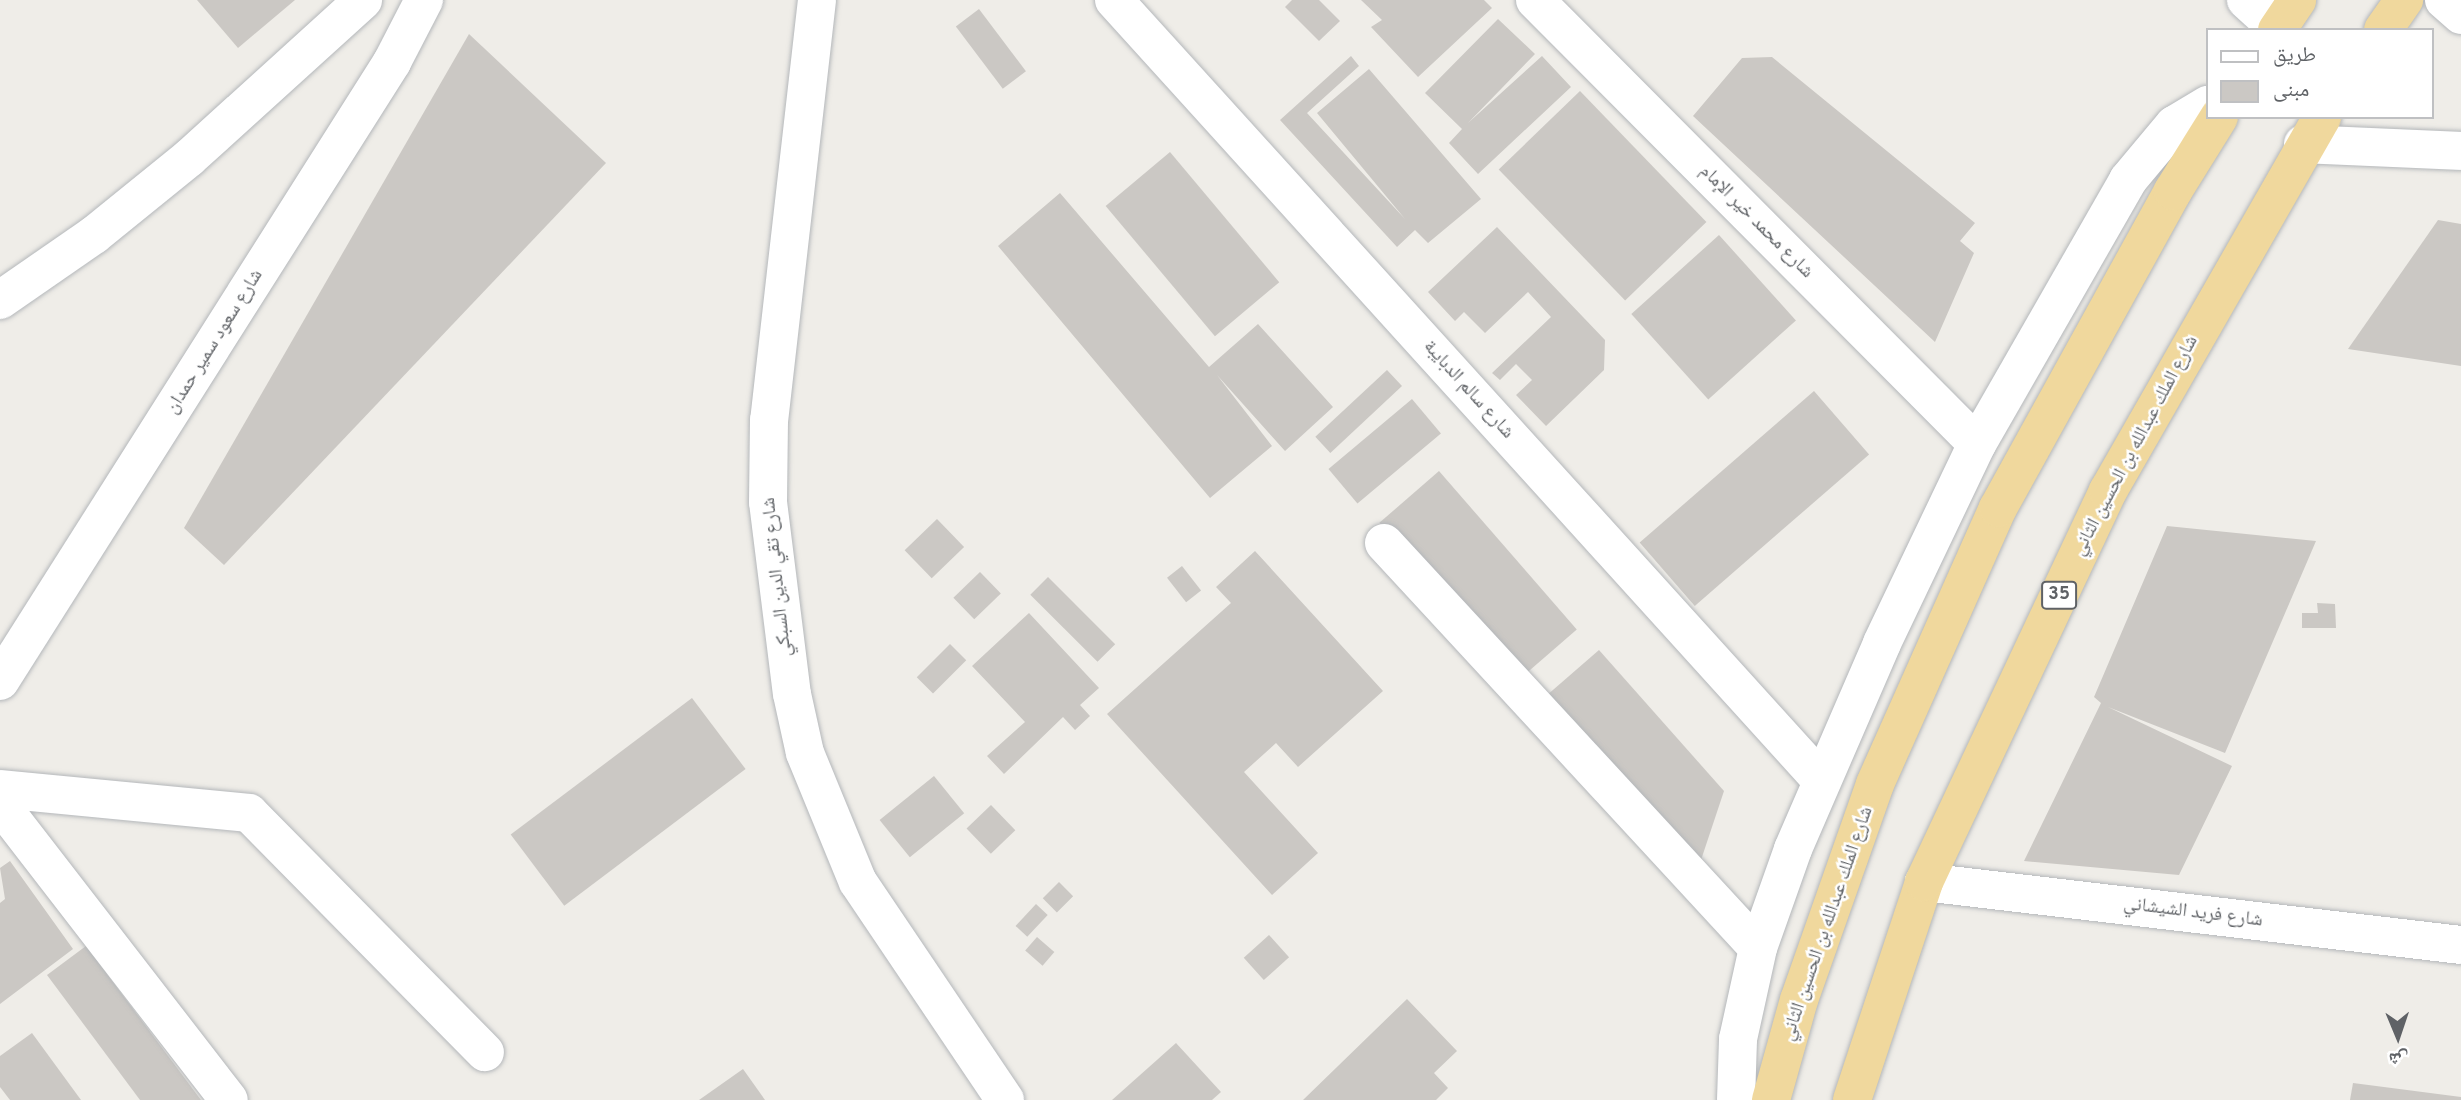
<!DOCTYPE html>
<html>
<head>
<meta charset="utf-8">
<style>
	body { margin:0 }
	#map { position:relative; width:2461px; height:1100px; overflow:hidden; background:#efede8; font-family:Overpass,"Noto Naskh Arabic",sans-serif }
	div>[style] { position:absolute }
	.building>* { inset:0; background:#cbc8c4; transform-origin:0 0 }
	.roads { filter:drop-shadow(0 0 2px #b4b7ba) drop-shadow(0 0 2px #b4b7ba) }
	.minor>* { height:38px; margin:-19px; padding:0 19px; transform-origin:19px; border-radius:19px; background:#fff }
	.highway>* { height:38px; margin:-19px; padding:0 19px; transform-origin:19px; border-radius:19px; background:#f0d89d }
	span { translate:-50% -50%; white-space:nowrap; text-align:center; line-height:1.15; -webkit-text-stroke:5px #fff; paint-order:stroke }
	.shield-label span { padding:2px 5px; background:#fff; border:2px solid; border-radius:5px; -webkit-text-stroke-width:0 }
	.shield-label { font-size:18px; color:#5f6266; font-weight:700 }
	.street-label { font-size:19px; color:#5f6266 }
	.legend { position:absolute; left:2206px; top:28px; width:228px; height:91px; box-sizing:border-box; background:#fff; border:2px solid #bfc0c2; margin:0; padding:9px 12px; list-style:none; font-size:21px; color:#5f6266 }
	.legend li { display:flex; align-items:center; gap:14px; height:35px }
	.legend b { width:35px; border:2px solid #bfc0c2 }
	.north { position:absolute; left:2363px; top:1002px; width:70px; height:70px; -webkit-text-stroke:5px #fff; paint-order:stroke; rotate:178deg; font-size:19px; font-weight:700; line-height:28px; text-align:center; color:#5f6266 }
	.north::after { content:''; display:block; margin:auto; width:24px; height:32px; background:#5f6266; clip-path:polygon(50% 0,100% 100%,50% 72%,0 100%) }
</style>
</head>
<body>
<div id="map">
	<div class="building">
		<i style="clip-path:polygon(197px 0,295px 0,238px 48px)"></i>
		<i style="clip-path:polygon(1292px 0,1319px 0,1340px 21px,1319px 41px,1285px 7px)"></i>
		<i style="clip-path:polygon(1361px 0,1484px 0,1492px 8px,1418px 77px,1371px 27px,1382px 20px)"></i>
		<i style="left:979px;top:9px;width:78px;height:29px;rotate:53deg"></i>
		<i style="clip-path:polygon(1498px 19px,1535px 54px,1468px 123px,1542px 56px,1571px 87px,1478px 174px,1449px 143px,1462px 129px,1425px 93px)"></i>
		<i style="clip-path:polygon(469px 34px,606px 163px,224px 565px,184px 528px)"></i>
		<i style="clip-path:polygon(1351px 56px,1359px 66px,1307px 113px,1405px 219px,1317px 113px,1369px 69px,1481px 199px,1428px 243px,1415px 230px,1397px 247px,1280px 120px)"></i>
		<i style="clip-path:polygon(1772px 57px,1975px 223px,1960px 241px,1974px 253px,1935px 342px,1693px 116px,1742px 58px)"></i>
		<i style="left:1580px;top:91px;width:182px;height:113px;rotate:46deg"></i>
		<i style="left:1170px;top:152px;width:170px;height:84px;rotate:50deg"></i>
		<i style="clip-path:polygon(1060px 193px,1209px 367px,1258px 324px,1333px 407px,1285px 451px,1217px 375px,1272px 446px,1210px 498px,998px 246px)"></i>
		<i style="clip-path:polygon(2438px 220px,2461px 224px,2461px 366px,2348px 349px)"></i>
		<i style="clip-path:polygon(1497px 227px,1605px 340px,1604px 370px,1546px 426px,1516px 395px,1532px 380px,1516px 364px,1500px 380px,1492px 373px,1551px 317px,1528px 292px,1485px 333px,1464px 312px,1455px 321px,1428px 292px)"></i>
		<i style="left:1719px;top:235px;width:115px;height:118px;rotate:48deg"></i>
		<i style="left:1387px;top:370px;width:22px;height:98px;rotate:47deg"></i>
		<i style="left:1814px;top:391px;width:84px;height:231px;rotate:49deg"></i>
		<i style="left:1412px;top:399px;width:45px;height:109px;rotate:50deg"></i>
		<i style="left:1439px;top:471px;width:210px;height:79px;rotate:49deg"></i>
		<i style="left:937px;top:519px;width:39px;height:45px;rotate:46deg"></i>
		<i style="clip-path:polygon(2167px 526px,2316px 541px,2225px 753px,2108px 707px,2232px 766px,2179px 875px,2024px 861px,2101px 703px,2094px 697px)"></i>
		<i style="clip-path:polygon(1255px 551px,1383px 691px,1298px 767px,1276px 743px,1244px 772px,1318px 853px,1272px 895px,1107px 714px,1231px 603px,1216px 587px)"></i>
		<i style="left:1182px;top:566px;width:31px;height:19px;rotate:52deg"></i>
		<i style="left:980px;top:572px;width:30px;height:37px;rotate:46deg"></i>
		<i style="left:1048px;top:577px;width:95px;height:25px;rotate:45deg"></i>
		<i style="clip-path:polygon(2317px 603px,2335px 604px,2336px 628px,2302px 628px,2302px 613px,2318px 613px)"></i>
		<i style="clip-path:polygon(1029px 613px,1099px 688px,1080px 705px,1090px 716px,1075px 730px,1063px 717px,1004px 774px,987px 756px,1025px 722px,972px 666px)"></i>
		<i style="left:950px;top:644px;width:23px;height:47px;rotate:45deg"></i>
		<i style="clip-path:polygon(1599px 650px,1724px 791px,1699px 866px,1546px 696px)"></i>
		<i style="left:692px;top:698px;width:89px;height:227px;rotate:53deg"></i>
		<i style="left:934px;top:776px;width:48px;height:70px;rotate:51deg"></i>
		<i style="left:991px;top:805px;width:35px;height:34px;rotate:46deg"></i>
		<i style="clip-path:polygon(10px 861px,73px 949px,0 1004px,0 903px,5px 899px,0 868px)"></i>
		<i style="left:1059px;top:882px;width:20px;height:23px;rotate:45deg"></i>
		<i style="left:1036px;top:904px;width:16px;height:30px;rotate:43deg"></i>
		<i style="left:1269px;top:935px;width:30px;height:34px;rotate:48deg"></i>
		<i style="left:1037px;top:937px;width:23px;height:18px;rotate:41deg"></i>
		<i style="clip-path:polygon(86px 946px,201px 1100px,140px 1100px,47px 975px)"></i>
		<i style="clip-path:polygon(1407px 999px,1457px 1051px,1434px 1073px,1448px 1088px,1436px 1100px,1303px 1100px)"></i>
		<i style="clip-path:polygon(32px 1033px,81px 1100px,10px 1100px,0 1087px,0 1056px)"></i>
		<i style="clip-path:polygon(1176px 1043px,1221px 1092px,1212px 1100px,1112px 1100px)"></i>
		<i style="clip-path:polygon(743px 1069px,765px 1100px,699px 1100px)"></i>
		<i style="clip-path:polygon(2353px 1083px,2461px 1097px,2461px 1100px,2350px 1100px)"></i>
	</div>
	<div class="roads">
		<div class="minor">
			<i style="left:817px;top:0;width:423px;rotate:96.5deg"></i>
			<i style="left:769px;top:420px;width:82px;rotate:90.7deg"></i>
			<i style="left:768px;top:502px;width:193px;rotate:82.9deg"></i>
			<i style="left:792px;top:694px;width:60px;rotate:77.6deg"></i>
			<i style="left:805px;top:753px;width:139px;rotate:67.7deg"></i>
			<i style="left:858px;top:882px;width:263px;rotate:56deg"></i>
			<i style="left:1114px;top:0;width:1054px;rotate:47.81deg"></i>
			<i style="left:1535px;top:0;width:626px;rotate:45.13deg"></i>
			<i style="left:2246px;top:0;width:43px;rotate:42.2deg"></i>
			<i style="left:2444px;top:0;width:23px;rotate:41deg"></i>
			<i style="left:2303px;top:144px;width:158px;rotate:2.5deg"></i>
			<i style="left:0;top:300px;width:114px;rotate:-34.7deg"></i>
			<i style="left:94px;top:235px;width:122px;rotate:-39deg"></i>
			<i style="left:189px;top:158px;width:235px;rotate:-42.2deg"></i>
			<i style="left:1384px;top:543px;width:551px;rotate:47.28deg"></i>
			<i style="left:0;top:681px;width:733px;rotate:-57.65deg"></i>
			<i style="left:392px;top:62px;width:70px;rotate:-62.7deg"></i>
			<i style="left:0;top:789px;width:250px;rotate:5.5deg"></i>
			<i style="left:249px;top:813px;width:336px;rotate:45.4deg"></i>
			<i style="left:0;top:804px;width:374px;rotate:52.3deg"></i>
			<i style="left:1924px;top:882px;width:541px;rotate:6.69deg"></i>
			<i style="left:1736px;top:1100px;width:61px;rotate:-88.1deg"></i>
			<i style="left:1738px;top:1039px;width:93px;rotate:-77.6deg"></i>
			<i style="left:1758px;top:948px;width:105px;rotate:-70.5deg"></i>
			<i style="left:1793px;top:849px;width:224px;rotate:-66.6deg"></i>
			<i style="left:1882px;top:643px;width:221px;rotate:-64.5deg"></i>
			<i style="left:1977px;top:444px;width:304px;rotate:-60.2deg"></i>
			<i style="left:2128px;top:180px;width:72px;rotate:-50.1deg"></i>
			<i style="left:2174px;top:125px;width:39px;rotate:-31deg"></i>
		</div>
		<div class="highway">
			<i style="left:2277px;top:30px;width:36px;rotate:-56deg"></i>
			<i style="left:2383px;top:30px;width:37px;rotate:-55deg"></i>
			<i style="left:1771px;top:1100px;width:104px;rotate:-74.4deg"></i>
			<i style="left:1799px;top:1000px;width:229px;rotate:-70.6deg"></i>
			<i style="left:1875px;top:784px;width:302px;rotate:-66deg"></i>
			<i style="left:1998px;top:508px;width:362px;rotate:-61.1deg"></i>
			<i style="left:2173px;top:191px;width:87px;rotate:-58.1deg"></i>
			<i style="left:1852px;top:1100px;width:230px;rotate:-71.7deg"></i>
			<i style="left:1924px;top:882px;width:432px;rotate:-64.8deg"></i>
			<i style="left:2108px;top:491px;width:431px;rotate:-60.2deg"></i>
		</div>
	</div>
	<div class="shield-label">
		<span style="left:2059px;top:595px">35</span>
	</div>
	<div class="street-label">
		<span style="left:1756px;top:222px;rotate:45deg">شارع محمد خير الإمام</span>
		<span style="left:215px;top:342px;rotate:-58deg">شارع سعود سمير حمدان</span>
		<span style="left:1468px;top:390px;rotate:48deg">شارع سالم الدبايبة</span>
		<span style="left:2136px;top:446px;rotate:-62deg">شارع الملك عبدالله بن الحسين الثاني</span>
		<span style="left:778px;top:577px;rotate:-96deg">شارع تقي الدين السبكي</span>
		<span style="left:2193px;top:913px;rotate:7deg">شارع فريد الشيشاني</span>
		<span style="left:1828px;top:924px;rotate:-71deg">شارع الملك عبدالله بن الحسين الثاني</span>
	</div>
	<ul class="legend">
	<li><b style="height:9px;background:#fff"></b>طريق</li>
	<li><b style="height:19px;background:#cbc8c4"></b>مبنى</li>
	</ul>
	<div class="north">ش</div>
</div>
</body>
</html>
